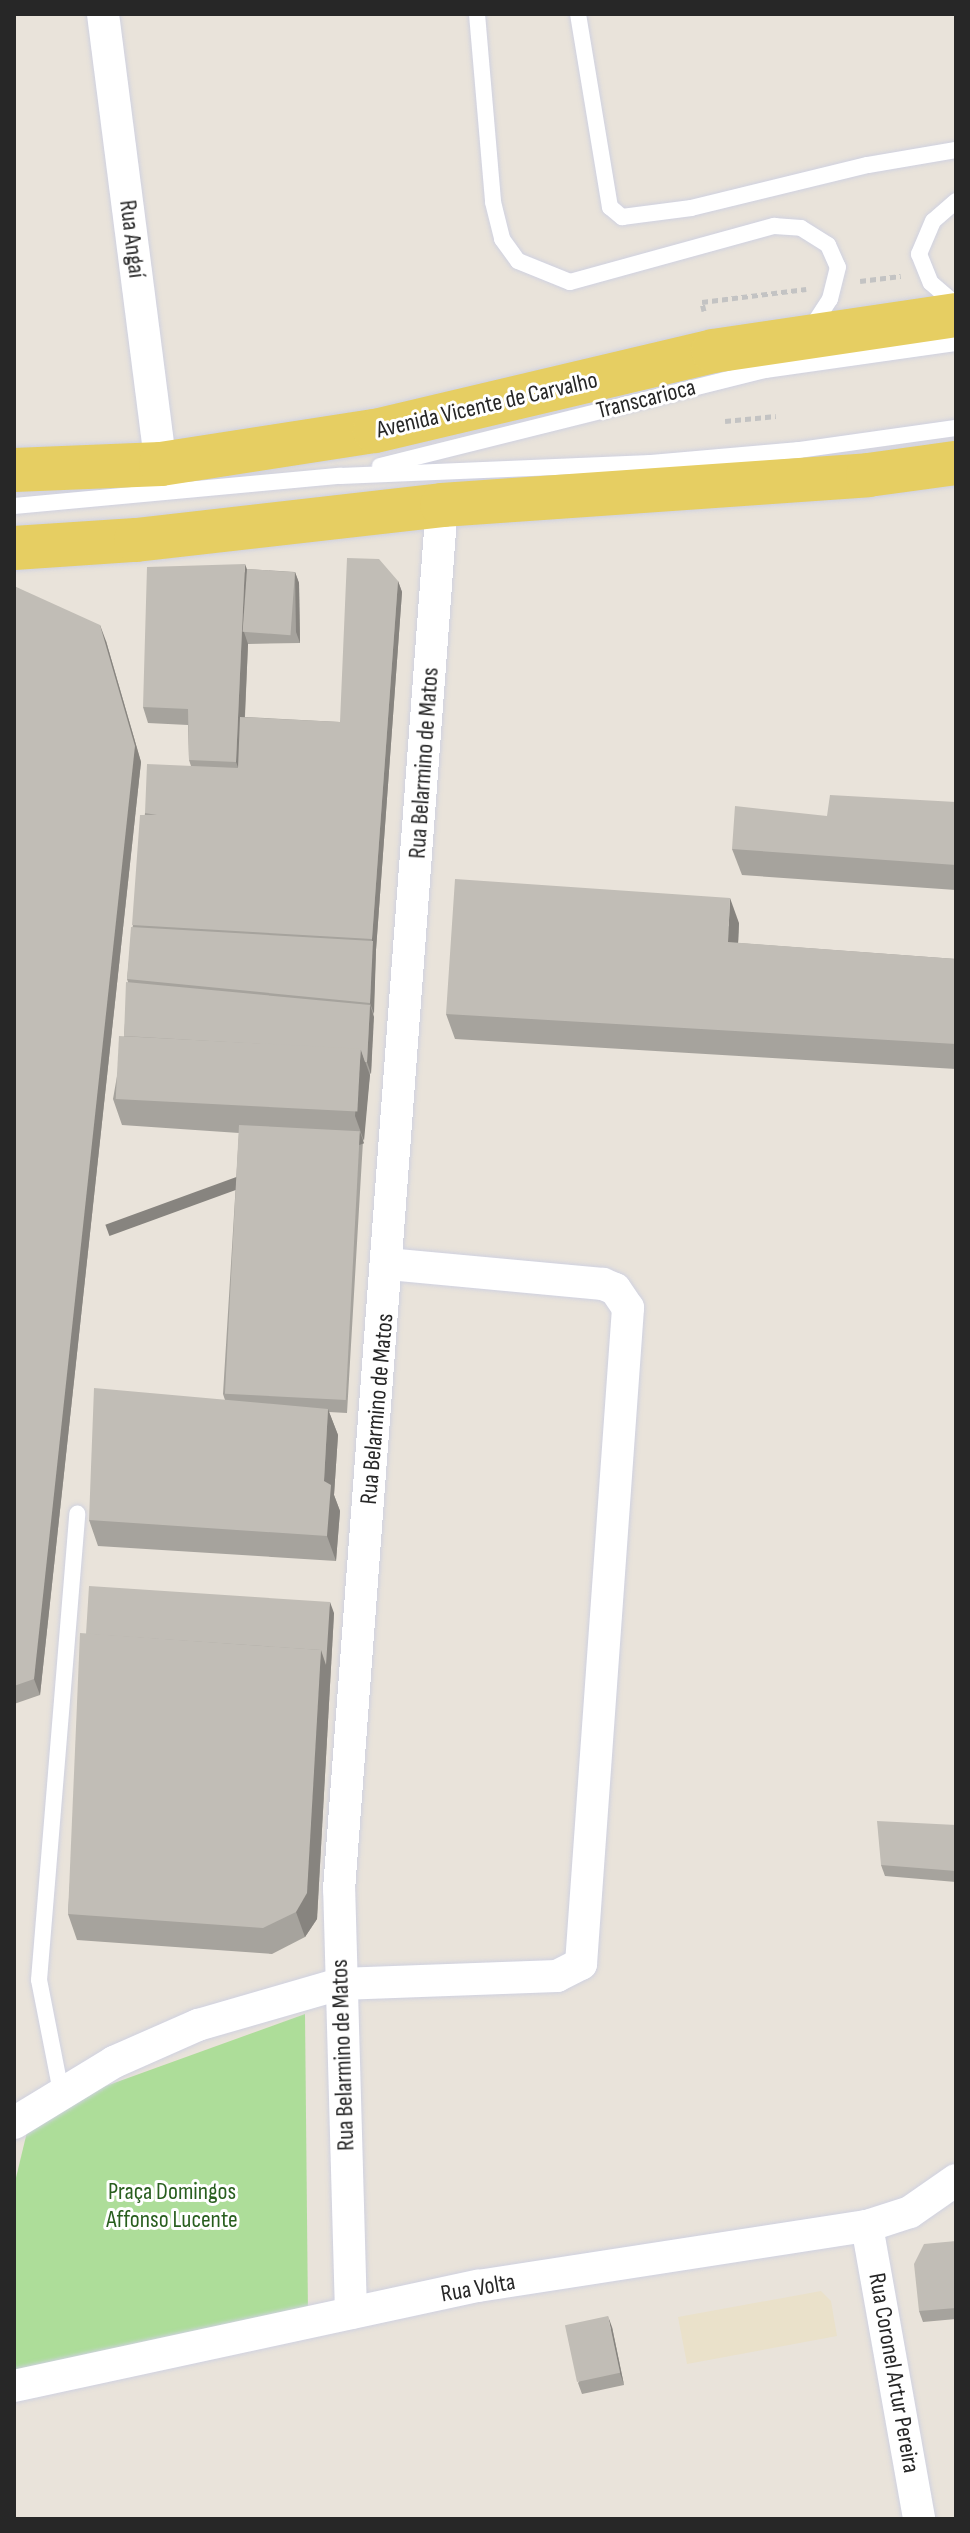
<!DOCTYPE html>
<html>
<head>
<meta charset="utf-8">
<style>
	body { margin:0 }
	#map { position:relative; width:970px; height:2533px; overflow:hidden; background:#e9e3da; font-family:"Sofia Sans Condensed",sans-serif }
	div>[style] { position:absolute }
	.education>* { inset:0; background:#eae1ca }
	.green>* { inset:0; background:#addd99 }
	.path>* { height:5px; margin-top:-2.5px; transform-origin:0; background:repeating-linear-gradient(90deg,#c3c3c3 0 6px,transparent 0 10px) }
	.roads { filter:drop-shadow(0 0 2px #cfd1e0) drop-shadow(0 0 2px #cfd1e0) }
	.service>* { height:16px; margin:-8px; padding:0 8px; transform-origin:8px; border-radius:8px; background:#fff }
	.minor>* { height:32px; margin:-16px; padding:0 16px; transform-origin:16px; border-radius:16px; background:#fff }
	.primary>* { height:44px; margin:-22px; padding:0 22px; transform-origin:22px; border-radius:22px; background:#e6ce62 }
	.wall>* { inset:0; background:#a6a39d }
	.shaded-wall>* { inset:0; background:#87847f; transform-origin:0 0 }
	.building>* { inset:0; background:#c1bdb6; transform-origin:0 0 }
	span { translate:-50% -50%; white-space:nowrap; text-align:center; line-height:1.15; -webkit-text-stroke:6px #fff; paint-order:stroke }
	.street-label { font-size:24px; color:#272727 }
	.park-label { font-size:24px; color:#285e1e }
	.frame { position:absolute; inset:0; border:16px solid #272727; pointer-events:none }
</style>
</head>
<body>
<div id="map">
	<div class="education">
		<i style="clip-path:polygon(821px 2291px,831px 2301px,837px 2336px,687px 2364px,678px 2317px)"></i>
	</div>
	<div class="green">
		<i style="clip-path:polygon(305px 2014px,308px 2316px,14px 2375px,14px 2186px,27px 2132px,56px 2104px)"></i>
	</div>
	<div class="path">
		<i style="left:860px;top:281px;width:41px;rotate:-7deg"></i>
		<i style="left:704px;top:311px;width:9px;rotate:-103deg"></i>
		<i style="left:702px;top:302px;width:105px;rotate:-7.1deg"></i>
		<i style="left:725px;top:421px;width:51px;rotate:-5.6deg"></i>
	</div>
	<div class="roads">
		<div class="service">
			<i style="left:477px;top:14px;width:189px;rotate:85.1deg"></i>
			<i style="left:493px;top:202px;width:38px;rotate:76deg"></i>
			<i style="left:502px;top:239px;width:27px;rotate:54deg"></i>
			<i style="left:518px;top:261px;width:56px;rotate:22deg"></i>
			<i style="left:570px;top:282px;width:212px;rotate:-15.4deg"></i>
			<i style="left:774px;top:226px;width:27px;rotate:4deg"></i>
			<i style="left:801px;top:228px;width:32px;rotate:32deg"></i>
			<i style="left:828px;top:245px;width:24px;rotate:66deg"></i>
			<i style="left:838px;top:267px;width:33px;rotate:104deg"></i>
			<i style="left:830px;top:299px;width:37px;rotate:123deg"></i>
			<i style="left:578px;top:14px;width:196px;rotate:80.6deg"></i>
			<i style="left:610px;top:207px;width:16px;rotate:40deg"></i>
			<i style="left:622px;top:217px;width:70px;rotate:-7.4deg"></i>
			<i style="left:691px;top:208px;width:182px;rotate:-13.7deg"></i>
			<i style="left:868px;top:165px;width:89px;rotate:-9.7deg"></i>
			<i style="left:956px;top:201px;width:30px;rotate:139deg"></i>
			<i style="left:933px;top:221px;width:36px;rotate:113deg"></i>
			<i style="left:919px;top:254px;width:31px;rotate:68deg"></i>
			<i style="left:931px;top:283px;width:33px;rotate:41deg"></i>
			<i style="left:380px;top:466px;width:398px;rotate:-14deg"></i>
			<i style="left:766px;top:370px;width:192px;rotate:-8.1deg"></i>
			<i style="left:14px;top:506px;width:327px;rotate:-5.3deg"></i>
			<i style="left:340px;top:476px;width:311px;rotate:-2.4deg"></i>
			<i style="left:651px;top:463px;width:149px;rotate:-5deg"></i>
			<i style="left:799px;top:450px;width:159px;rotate:-8deg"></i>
			<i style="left:61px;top:2092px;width:114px;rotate:-101.1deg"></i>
			<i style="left:39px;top:1980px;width:468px;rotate:-85.3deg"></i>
		</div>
		<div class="minor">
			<i style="left:103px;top:14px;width:454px;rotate:82.7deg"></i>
			<i style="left:14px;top:2123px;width:117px;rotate:-31.4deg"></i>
			<i style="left:114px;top:2062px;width:92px;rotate:-23.8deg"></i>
			<i style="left:198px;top:2025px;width:148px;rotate:-16.1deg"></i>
			<i style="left:340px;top:1984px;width:217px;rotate:-2.1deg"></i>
			<i style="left:557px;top:1976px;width:27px;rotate:-27deg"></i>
			<i style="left:581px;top:1964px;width:658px;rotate:-85.9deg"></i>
			<i style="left:628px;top:1308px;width:23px;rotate:-124deg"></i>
			<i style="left:615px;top:1289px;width:13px;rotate:-157deg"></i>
			<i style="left:603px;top:1284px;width:215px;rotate:-174.7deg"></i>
			<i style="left:867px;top:2226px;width:298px;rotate:79.9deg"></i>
			<i style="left:351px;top:2313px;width:423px;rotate:-91.6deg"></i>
			<i style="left:339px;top:1890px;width:1389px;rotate:-85.75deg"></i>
			<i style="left:14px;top:2386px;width:475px;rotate:-12.2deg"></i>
			<i style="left:478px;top:2286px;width:394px;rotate:-8.8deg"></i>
			<i style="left:867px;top:2226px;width:45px;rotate:-18deg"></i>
			<i style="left:910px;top:2212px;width:56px;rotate:-34.8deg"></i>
		</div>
		<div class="primary">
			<i style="left:14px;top:470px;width:147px;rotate:-2.3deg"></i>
			<i style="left:161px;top:464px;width:217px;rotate:-8.8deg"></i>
			<i style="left:375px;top:431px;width:347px;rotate:-13.3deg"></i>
			<i style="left:713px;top:351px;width:246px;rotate:-8.4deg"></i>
			<i style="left:14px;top:548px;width:122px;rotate:-3.8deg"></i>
			<i style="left:136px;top:540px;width:308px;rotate:-6.5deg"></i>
			<i style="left:442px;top:505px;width:427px;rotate:-4deg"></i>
			<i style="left:868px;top:475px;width:89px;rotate:-7.8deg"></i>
		</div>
	</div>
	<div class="wall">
		<i style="clip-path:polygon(247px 569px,295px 572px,299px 583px,300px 643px,248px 644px,245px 717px,340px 722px,398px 581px,402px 592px,376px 950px,371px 1074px,370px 1073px,363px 1141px,347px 1413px,329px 1412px,338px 1435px,334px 1495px,340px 1511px,336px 1561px,98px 1546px,89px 1520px,225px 1400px,223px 1394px,239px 1133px,122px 1125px,113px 1099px,124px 1036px,128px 982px,127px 979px,145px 813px,191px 766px,189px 760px,188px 725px,148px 723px,143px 707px)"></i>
		<i style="clip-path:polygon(14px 586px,106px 641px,141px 762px,40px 1695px,14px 1704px)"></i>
		<i style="clip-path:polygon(956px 802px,956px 890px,742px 875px,732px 849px,827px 816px)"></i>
		<i style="clip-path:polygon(739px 923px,738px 943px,956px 959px,956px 1069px,455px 1039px,446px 1014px)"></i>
		<i style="clip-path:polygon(334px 1613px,317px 1919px,305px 1937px,272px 1954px,77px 1940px,68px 1914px,86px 1634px)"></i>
		<i style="clip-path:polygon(956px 1825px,956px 1882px,885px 1876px,881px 1865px)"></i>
		<i style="clip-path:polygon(956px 2241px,956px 2319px,923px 2322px,919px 2311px)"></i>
		<i style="clip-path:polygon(612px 2327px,624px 2385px,582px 2394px,578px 2383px)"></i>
	</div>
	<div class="shaded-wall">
		<i style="clip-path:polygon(245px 564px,251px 580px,244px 632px,248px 644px,242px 778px,236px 762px)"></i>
		<i style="clip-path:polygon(295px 572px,299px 583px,300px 643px,296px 632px)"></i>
		<i style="clip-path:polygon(398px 581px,402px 592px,376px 950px,374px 1014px,370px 1003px,372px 939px)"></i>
		<i style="clip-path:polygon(100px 625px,106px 641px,141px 762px,40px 1695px,34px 1679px)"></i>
		<i style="clip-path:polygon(730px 898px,739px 923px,737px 968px,728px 942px)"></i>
		<i style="clip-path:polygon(370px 1005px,374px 1017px,371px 1074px,367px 1062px)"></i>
		<i style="clip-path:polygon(361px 1050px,370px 1075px,364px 1141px,355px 1116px)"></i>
		<i style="left:360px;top:1132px;width:12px;height:271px;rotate:70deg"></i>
		<i style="clip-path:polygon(328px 1409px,338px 1435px,334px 1495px,340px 1511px,336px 1561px,327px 1536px,324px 1481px)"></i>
		<i style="clip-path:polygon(330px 1602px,334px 1613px,317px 1919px,305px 1937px,296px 1912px,321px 1650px)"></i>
		<i style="clip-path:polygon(608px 2316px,612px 2327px,624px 2385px,620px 2373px)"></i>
	</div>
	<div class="building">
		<i style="clip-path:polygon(347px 558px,379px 559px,398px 581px,372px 939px,132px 925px,140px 815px,157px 815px,145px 813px,147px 764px,238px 768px,240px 717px,340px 722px)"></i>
		<i style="clip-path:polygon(245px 564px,236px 762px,189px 760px,188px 709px,143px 707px,147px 567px)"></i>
		<i style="left:247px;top:569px;width:48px;height:63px;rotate:4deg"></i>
		<i style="clip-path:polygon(14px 586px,100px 625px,135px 746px,34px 1679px,14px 1686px)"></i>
		<i style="clip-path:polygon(830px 795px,956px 802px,956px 865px,732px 849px,735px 806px,827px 816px)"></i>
		<i style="clip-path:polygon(455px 879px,730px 898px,728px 942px,956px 959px,956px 1044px,446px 1014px)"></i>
		<i style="clip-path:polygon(131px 927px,373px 941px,370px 1003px,127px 979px)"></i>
		<i style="clip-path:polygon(126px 982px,370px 1005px,367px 1062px,365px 1062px,361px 1050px,124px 1036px)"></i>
		<i style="left:119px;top:1036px;width:242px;height:63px;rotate:3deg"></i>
		<i style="left:239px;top:1125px;width:121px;height:269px;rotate:3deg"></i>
		<i style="clip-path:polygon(94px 1388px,328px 1409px,324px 1481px,331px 1485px,327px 1536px,89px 1520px)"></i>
		<i style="clip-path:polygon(89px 1586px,330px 1602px,326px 1665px,321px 1650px,86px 1634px)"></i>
		<i style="clip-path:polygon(80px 1633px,321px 1650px,307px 1893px,296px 1912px,263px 1928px,68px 1914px)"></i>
		<i style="clip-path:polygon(877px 1821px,956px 1825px,956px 1871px,881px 1865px)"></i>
		<i style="clip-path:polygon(956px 2241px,956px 2308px,919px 2311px,914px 2264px,924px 2244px)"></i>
		<i style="left:608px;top:2316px;width:58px;height:44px;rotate:78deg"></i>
	</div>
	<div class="street-label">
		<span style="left:132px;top:239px;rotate:83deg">Rua Angaí</span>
		<span style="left:646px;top:399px;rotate:-14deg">Transcarioca</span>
		<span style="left:487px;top:405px;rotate:-13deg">Avenida Vicente de Carvalho</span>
		<span style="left:424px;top:763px;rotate:-86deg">Rua Belarmino de Matos</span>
		<span style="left:377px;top:1409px;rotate:-85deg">Rua Belarmino de Matos</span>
		<span style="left:343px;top:2055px;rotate:-92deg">Rua Belarmino de Matos</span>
		<span style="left:478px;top:2288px;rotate:-10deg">Rua Volta</span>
		<span style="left:894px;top:2373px;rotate:80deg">Rua Coronel Artur Pereira</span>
	</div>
	<div class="park-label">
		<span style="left:172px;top:2206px">Praça Domingos<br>Affonso Lucente</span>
	</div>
	<div class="frame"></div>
</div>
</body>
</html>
